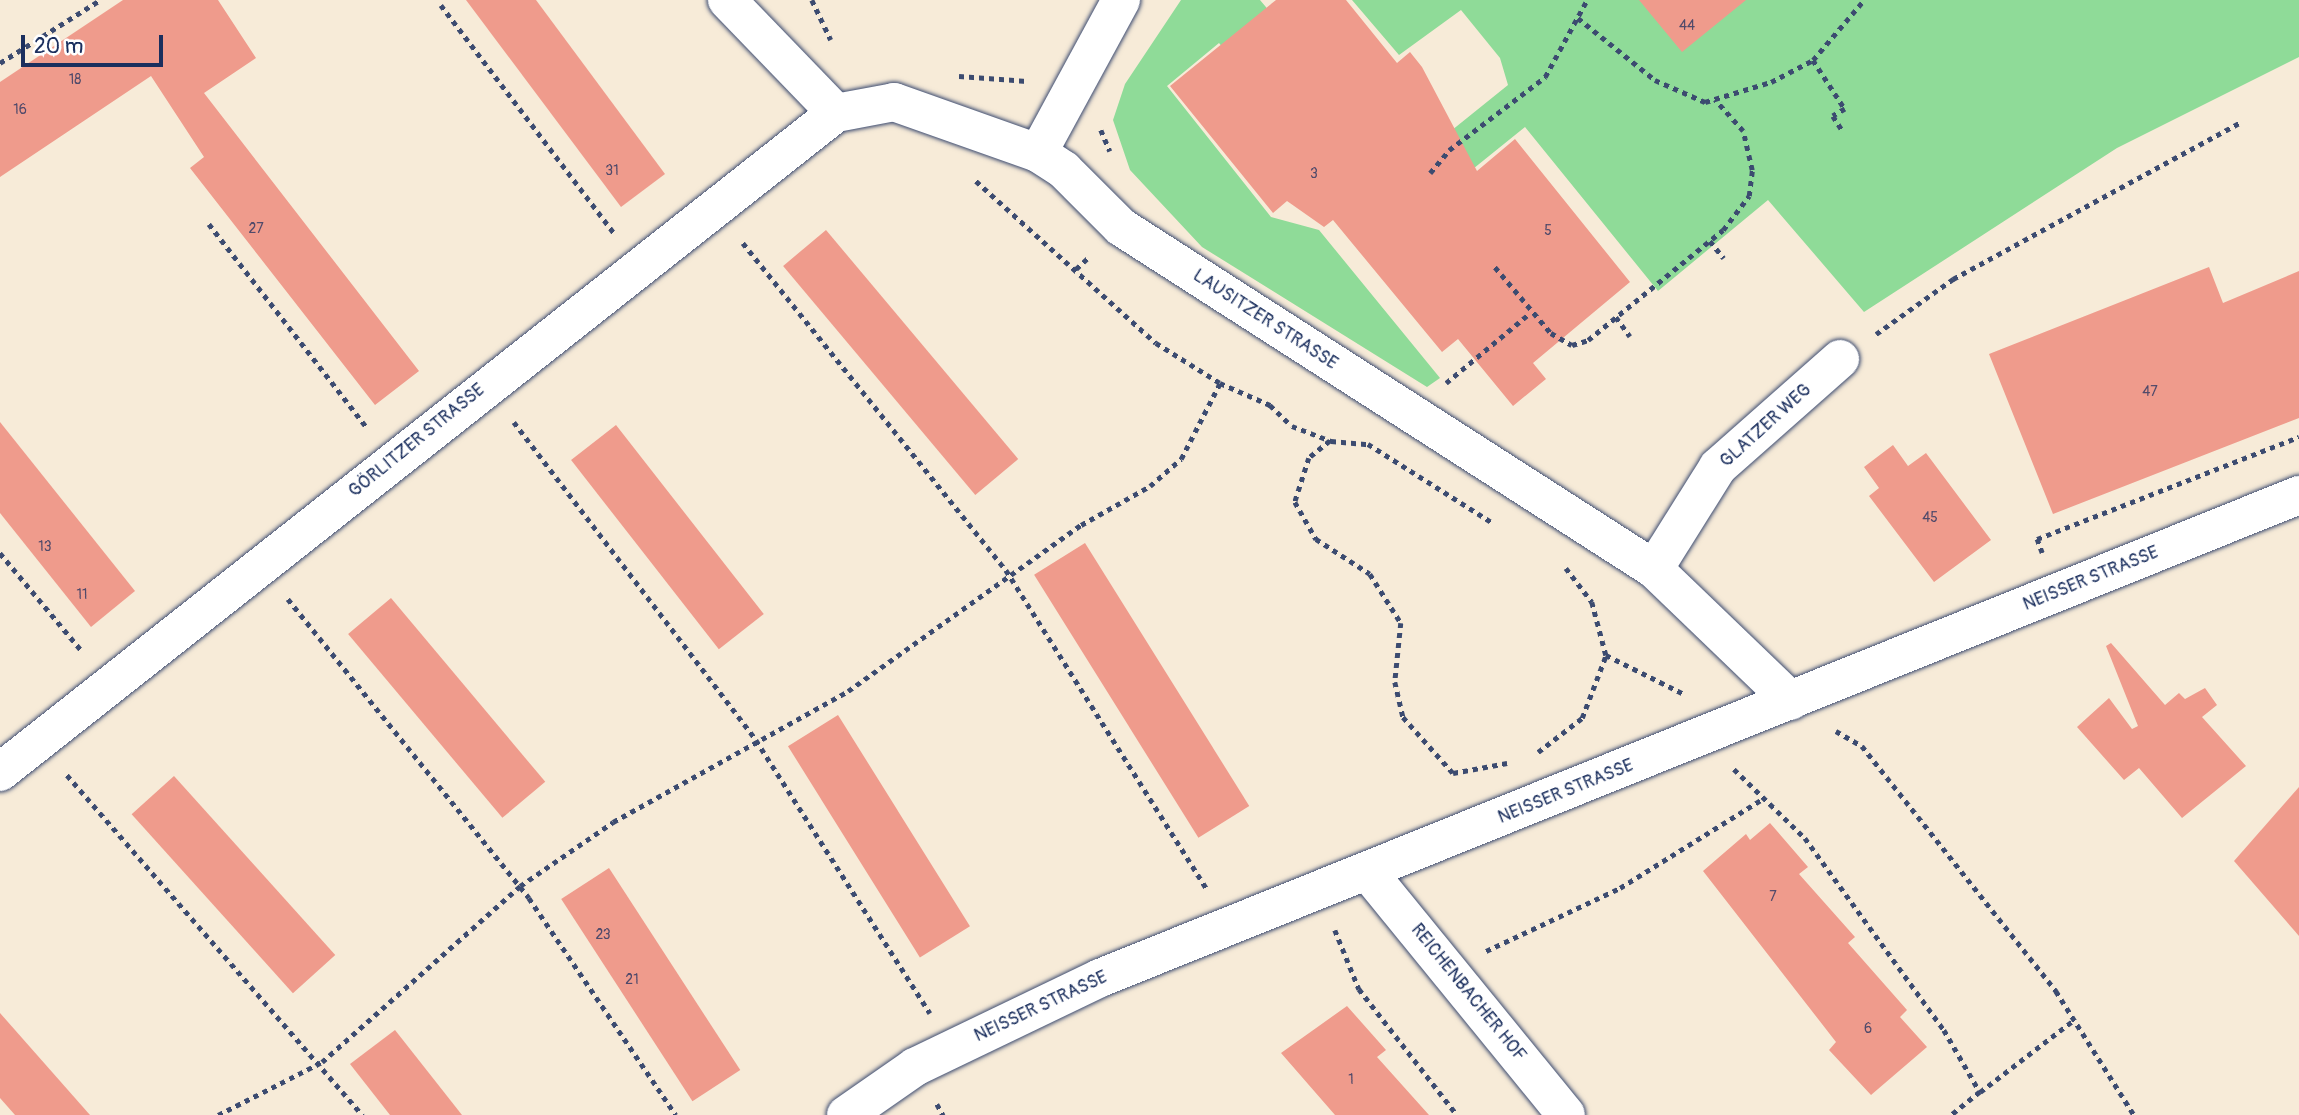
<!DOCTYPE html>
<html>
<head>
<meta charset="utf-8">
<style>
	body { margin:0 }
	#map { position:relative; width:2299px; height:1115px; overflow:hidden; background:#f7ebd8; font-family:Pangolin,sans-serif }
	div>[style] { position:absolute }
	.green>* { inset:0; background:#8fdb98 }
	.building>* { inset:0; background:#ef9b8c; transform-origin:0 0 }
	.path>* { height:4.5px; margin-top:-2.25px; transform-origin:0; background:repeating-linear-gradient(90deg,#3c4b70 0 5px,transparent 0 10px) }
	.roads { filter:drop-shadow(0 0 2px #3c4b70) drop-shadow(0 0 2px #3c4b70) }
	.minor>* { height:38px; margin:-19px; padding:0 19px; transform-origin:19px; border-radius:19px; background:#fff }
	span { translate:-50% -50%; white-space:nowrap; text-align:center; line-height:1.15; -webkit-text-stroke:5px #fff; paint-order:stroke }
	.number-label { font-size:14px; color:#504a6a }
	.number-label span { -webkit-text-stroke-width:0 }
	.street-label { font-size:18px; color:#1b2f5e }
	.scale { position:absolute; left:21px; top:35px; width:142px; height:32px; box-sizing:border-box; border:4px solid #1b2f5e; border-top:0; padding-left:9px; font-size:21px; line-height:24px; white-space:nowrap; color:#1b2f5e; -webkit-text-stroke:5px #fff; paint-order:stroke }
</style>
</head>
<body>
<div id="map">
	<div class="green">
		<i style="clip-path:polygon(1181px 0,1260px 0,1287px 32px,1241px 70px,1219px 43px,1167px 86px,1271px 217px,1319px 230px,1440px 378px,1427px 387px,1202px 247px,1130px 170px,1113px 120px,1125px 84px)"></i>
		<i style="clip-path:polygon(1352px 0,2299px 0,2299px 57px,2117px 148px,1864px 312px,1768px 200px,1658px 291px,1525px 127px,1458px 181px,1390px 180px,1508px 85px,1500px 58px,1461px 10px,1399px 55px)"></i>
	</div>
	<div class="building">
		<i style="clip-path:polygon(123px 0,218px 0,256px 58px,204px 93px,419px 371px,375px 405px,190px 168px,204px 157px,151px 76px,0 177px,0 82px)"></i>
		<i style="clip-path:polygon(466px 0,536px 0,665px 174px,621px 207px)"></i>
		<i style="clip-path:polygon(1276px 0,1346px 0,1397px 63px,1410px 52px,1422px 67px,1477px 171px,1515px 139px,1630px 282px,1533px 363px,1546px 379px,1513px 406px,1458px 339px,1442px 352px,1333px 220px,1324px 227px,1287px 201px,1273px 213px,1170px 86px)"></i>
		<i style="clip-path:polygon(1639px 0,1746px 0,1682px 52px)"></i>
		<i style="left:826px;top:230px;width:299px;height:56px;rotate:50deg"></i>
		<i style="clip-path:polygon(2209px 267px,2223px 303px,2299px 271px,2299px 418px,2053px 514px,1989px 354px)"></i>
		<i style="clip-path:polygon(0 422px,135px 591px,91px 627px,0 513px)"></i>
		<i style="left:616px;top:425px;width:240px;height:57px;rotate:52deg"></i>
		<i style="clip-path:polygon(1893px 445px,1908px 466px,1926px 453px,1991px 540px,1934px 582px,1869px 496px,1879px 488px,1864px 467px)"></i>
		<i style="left:1085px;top:543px;width:310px;height:60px;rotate:58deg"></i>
		<i style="left:391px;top:598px;width:240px;height:56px;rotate:50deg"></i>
		<i style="clip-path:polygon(2111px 643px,2165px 705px,2179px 693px,2185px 699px,2205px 688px,2217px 705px,2202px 717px,2246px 766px,2182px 818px,2139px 768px,2124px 780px,2077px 727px,2109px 698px,2132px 729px,2138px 726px,2106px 646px)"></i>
		<i style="left:838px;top:715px;width:249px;height:59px;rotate:58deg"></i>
		<i style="left:174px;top:776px;width:241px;height:57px;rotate:48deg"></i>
		<i style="clip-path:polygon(2299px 787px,2299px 936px,2234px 861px)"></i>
		<i style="clip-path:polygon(1770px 823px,1808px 867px,1799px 874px,1855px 937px,1848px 943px,1907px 1010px,1900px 1017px,1927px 1047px,1871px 1095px,1829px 1050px,1836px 1042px,1703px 871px,1746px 834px,1750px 840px)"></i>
		<i style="left:609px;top:868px;width:241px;height:57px;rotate:57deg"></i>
		<i style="clip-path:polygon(1347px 1006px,1386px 1050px,1377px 1057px,1429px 1115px,1335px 1115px,1281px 1053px)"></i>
		<i style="clip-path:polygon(0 1013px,90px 1115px,15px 1115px,0 1098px)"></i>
		<i style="clip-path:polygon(395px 1030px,462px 1115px,390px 1115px,350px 1064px)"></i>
	</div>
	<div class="path">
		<i style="left:812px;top:0;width:44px;rotate:64.6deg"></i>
		<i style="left:441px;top:5px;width:286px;rotate:52.8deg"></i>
		<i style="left:1578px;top:18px;width:99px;rotate:38.8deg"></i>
		<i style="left:1655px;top:80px;width:55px;rotate:23.7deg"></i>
		<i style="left:1705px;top:102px;width:69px;rotate:-16.9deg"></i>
		<i style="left:1771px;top:82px;width:47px;rotate:-27.6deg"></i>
		<i style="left:1813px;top:60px;width:79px;rotate:-49.6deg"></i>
		<i style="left:1813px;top:60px;width:59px;rotate:56.9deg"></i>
		<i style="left:1845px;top:109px;width:14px;rotate:150deg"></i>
		<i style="left:1833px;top:116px;width:17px;rotate:57deg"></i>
		<i style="left:0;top:63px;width:118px;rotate:-32.2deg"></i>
		<i style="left:959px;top:76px;width:68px;rotate:4.2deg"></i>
		<i style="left:1101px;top:130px;width:23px;rotate:67deg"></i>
		<i style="left:1430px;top:173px;width:30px;rotate:-50deg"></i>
		<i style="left:1449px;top:150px;width:121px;rotate:-37.2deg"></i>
		<i style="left:1545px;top:77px;width:88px;rotate:-61.4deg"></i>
		<i style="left:976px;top:181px;width:242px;rotate:42deg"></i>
		<i style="left:1156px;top:343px;width:75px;rotate:32deg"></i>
		<i style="left:209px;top:224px;width:258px;rotate:52.2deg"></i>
		<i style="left:1710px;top:241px;width:22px;rotate:51deg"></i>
		<i style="left:743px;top:243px;width:420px;rotate:51.2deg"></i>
		<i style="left:1006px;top:570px;width:377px;rotate:57.8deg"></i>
		<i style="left:1495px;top:267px;width:87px;rotate:49.7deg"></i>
		<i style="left:1551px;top:333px;width:24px;rotate:30deg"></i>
		<i style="left:1572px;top:345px;width:17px;rotate:-17deg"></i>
		<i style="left:1588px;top:340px;width:174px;rotate:-39.2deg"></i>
		<i style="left:1723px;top:230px;width:43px;rotate:-52.6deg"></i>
		<i style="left:1749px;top:196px;width:26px;rotate:-83deg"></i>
		<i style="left:1752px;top:170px;width:40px;rotate:-103deg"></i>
		<i style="left:1743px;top:131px;width:42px;rotate:-132.1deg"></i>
		<i style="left:1076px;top:269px;width:16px;rotate:-43deg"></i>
		<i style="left:1616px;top:317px;width:24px;rotate:54deg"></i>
		<i style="left:1876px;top:334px;width:95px;rotate:-35.5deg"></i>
		<i style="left:1953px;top:279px;width:328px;rotate:-28.6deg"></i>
		<i style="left:1446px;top:383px;width:109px;rotate:-39.8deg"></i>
		<i style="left:514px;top:422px;width:400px;rotate:52.7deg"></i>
		<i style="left:756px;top:740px;width:324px;rotate:57.5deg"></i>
		<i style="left:1330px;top:441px;width:27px;rotate:141deg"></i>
		<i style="left:1309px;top:458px;width:46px;rotate:107.7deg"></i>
		<i style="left:1295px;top:502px;width:43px;rotate:60.4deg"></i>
		<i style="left:1316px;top:539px;width:64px;rotate:32.9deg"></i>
		<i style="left:1370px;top:574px;width:58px;rotate:57.7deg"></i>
		<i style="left:1401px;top:623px;width:59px;rotate:95.8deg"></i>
		<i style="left:1395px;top:682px;width:36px;rotate:77deg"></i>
		<i style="left:1403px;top:717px;width:75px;rotate:48.2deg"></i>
		<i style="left:1453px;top:773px;width:55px;rotate:-10.5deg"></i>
		<i style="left:0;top:553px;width:128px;rotate:50.1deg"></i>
		<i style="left:2042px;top:553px;width:15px;rotate:-110deg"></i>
		<i style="left:2037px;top:539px;width:281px;rotate:-21.3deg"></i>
		<i style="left:1566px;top:568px;width:43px;rotate:52.6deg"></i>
		<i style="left:1592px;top:602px;width:55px;rotate:75.2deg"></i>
		<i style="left:1606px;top:655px;width:89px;rotate:26.6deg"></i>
		<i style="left:288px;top:599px;width:384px;rotate:51.1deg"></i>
		<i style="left:529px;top:898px;width:262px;rotate:55.9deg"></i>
		<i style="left:1836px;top:731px;width:30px;rotate:30deg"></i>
		<i style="left:1862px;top:746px;width:313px;rotate:51.6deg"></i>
		<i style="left:2056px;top:991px;width:146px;rotate:57.8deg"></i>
		<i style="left:1538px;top:752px;width:56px;rotate:-37.7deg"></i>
		<i style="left:1582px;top:718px;width:67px;rotate:-69.1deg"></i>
		<i style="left:1734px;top:769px;width:99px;rotate:44.2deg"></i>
		<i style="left:1805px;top:838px;width:237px;rotate:54.1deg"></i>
		<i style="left:1944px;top:1030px;width:72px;rotate:59.9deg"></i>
		<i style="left:1980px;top:1092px;width:36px;rotate:141deg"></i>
		<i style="left:67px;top:775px;width:451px;rotate:49deg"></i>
		<i style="left:1335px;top:930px;width:64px;rotate:67.9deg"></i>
		<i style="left:1359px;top:989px;width:160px;rotate:52.1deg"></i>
		<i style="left:1486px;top:951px;width:148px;rotate:-25.2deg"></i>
		<i style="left:1620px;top:888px;width:170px;rotate:-32deg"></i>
		<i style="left:1980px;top:1092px;width:118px;rotate:-37.5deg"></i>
		<i style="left:937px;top:1104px;width:13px;rotate:61deg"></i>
		<i style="left:218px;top:1115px;width:117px;rotate:-27deg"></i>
		<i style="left:322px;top:1062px;width:265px;rotate:-41.6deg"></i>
		<i style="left:520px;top:886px;width:113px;rotate:-34.5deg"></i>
		<i style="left:613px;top:822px;width:269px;rotate:-29.1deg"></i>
		<i style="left:848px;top:691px;width:286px;rotate:-35.5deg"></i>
		<i style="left:1081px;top:525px;width:79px;rotate:-29.5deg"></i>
		<i style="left:1150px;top:486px;width:41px;rotate:-41.1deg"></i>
		<i style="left:1181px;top:459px;width:85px;rotate:-62.8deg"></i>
		<i style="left:1220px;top:383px;width:55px;rotate:23.7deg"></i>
		<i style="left:1270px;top:405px;width:30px;rotate:44deg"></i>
		<i style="left:1292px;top:426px;width:42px;rotate:21deg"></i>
		<i style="left:1331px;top:441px;width:37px;rotate:5deg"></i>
		<i style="left:1368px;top:444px;width:148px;rotate:32.3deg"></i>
	</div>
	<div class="roads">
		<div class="minor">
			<i style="left:727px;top:0;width:157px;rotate:46deg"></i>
			<i style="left:1038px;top:153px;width:174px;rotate:-61.5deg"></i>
			<i style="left:1654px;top:569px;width:120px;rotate:-57.9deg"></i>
			<i style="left:1718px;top:467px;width:163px;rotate:-41.5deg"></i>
			<i style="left:0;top:772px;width:1065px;rotate:-38.25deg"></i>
			<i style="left:836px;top:113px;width:59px;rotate:-10.7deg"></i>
			<i style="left:894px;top:102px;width:153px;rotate:19.5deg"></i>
			<i style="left:1038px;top:153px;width:31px;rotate:33deg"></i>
			<i style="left:1064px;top:170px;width:81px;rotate:45deg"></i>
			<i style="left:1121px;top:227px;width:633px;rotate:32.69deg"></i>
			<i style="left:1654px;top:569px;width:190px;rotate:43.9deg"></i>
			<i style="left:1368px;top:872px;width:313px;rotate:50.8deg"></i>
			<i style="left:846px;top:1115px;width:84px;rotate:-34.8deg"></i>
			<i style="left:915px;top:1067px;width:205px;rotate:-25.7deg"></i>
			<i style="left:1100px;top:978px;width:1293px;rotate:-21.94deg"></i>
		</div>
	</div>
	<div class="number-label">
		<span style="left:1687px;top:26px">44</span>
		<span style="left:75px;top:80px">18</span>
		<span style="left:20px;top:110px">16</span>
		<span style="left:612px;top:171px">31</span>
		<span style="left:1314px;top:174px">3</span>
		<span style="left:256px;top:229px">27</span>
		<span style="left:1548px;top:231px">5</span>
		<span style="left:2150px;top:392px">47</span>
		<span style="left:1930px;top:518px">45</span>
		<span style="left:45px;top:547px">13</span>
		<span style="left:82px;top:595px">11</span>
		<span style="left:1773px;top:897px">7</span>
		<span style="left:603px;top:935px">23</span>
		<span style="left:632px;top:980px">21</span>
		<span style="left:1868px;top:1029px">6</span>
		<span style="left:1351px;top:1080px">1</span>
	</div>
	<div class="street-label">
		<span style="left:1265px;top:320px;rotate:33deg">LAUSITZER STRASSE</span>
		<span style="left:1766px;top:426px;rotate:-42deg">GLATZER WEG</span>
		<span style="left:417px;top:441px;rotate:-39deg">GÖRLITZER STRASSE</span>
		<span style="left:2091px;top:579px;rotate:-22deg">NEISSER STRASSE</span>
		<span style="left:1566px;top:792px;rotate:-22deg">NEISSER STRASSE</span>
		<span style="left:1468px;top:993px;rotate:51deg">REICHENBACHER HOF</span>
		<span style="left:1041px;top:1007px;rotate:-25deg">NEISSER STRASSE</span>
	</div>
	<div class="scale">20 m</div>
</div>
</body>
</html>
